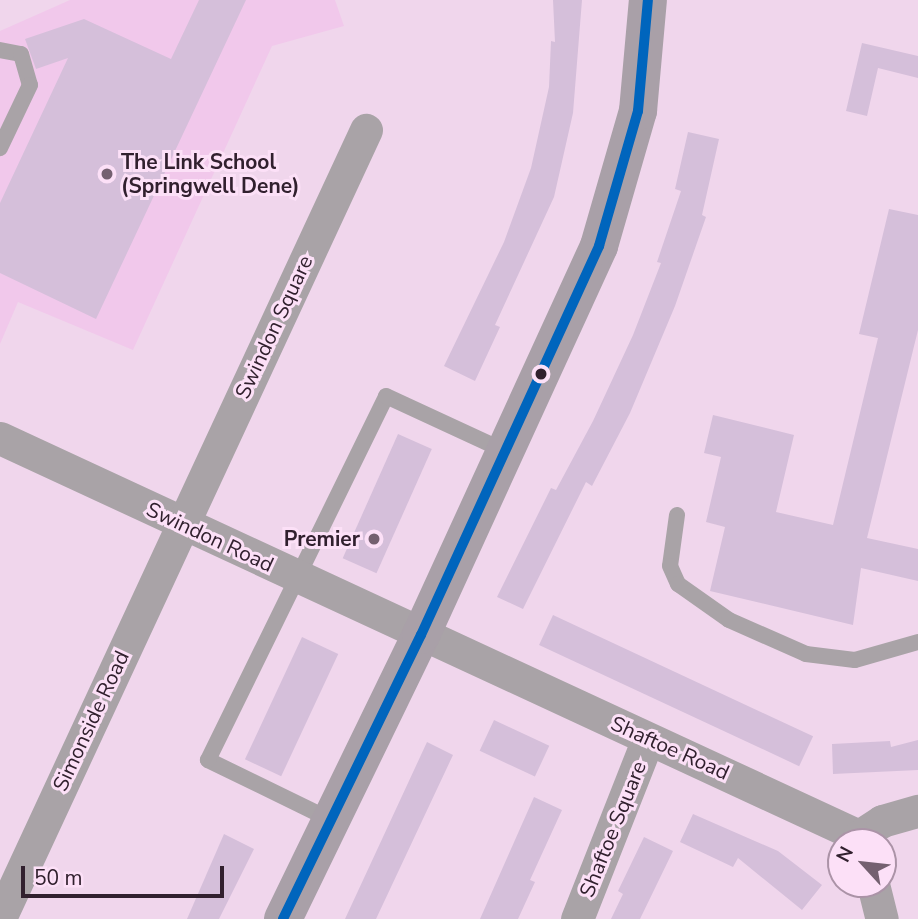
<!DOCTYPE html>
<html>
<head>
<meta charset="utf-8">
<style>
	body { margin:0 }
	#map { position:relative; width:918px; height:919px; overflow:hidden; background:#f0d6ec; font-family:"Nunito Sans",sans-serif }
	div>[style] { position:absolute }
	.built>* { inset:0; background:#f1c8eb }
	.building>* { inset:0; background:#d5bfda; transform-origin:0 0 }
	.lane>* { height:16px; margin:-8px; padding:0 8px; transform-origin:8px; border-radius:8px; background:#a9a3a7 }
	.street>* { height:33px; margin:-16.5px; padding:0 16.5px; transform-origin:16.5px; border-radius:16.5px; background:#a9a3a7 }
	.secondary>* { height:38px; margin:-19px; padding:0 19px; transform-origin:19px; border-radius:19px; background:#a9a0a8 }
	.bus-1>* { height:10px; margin:-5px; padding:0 5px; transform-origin:5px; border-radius:5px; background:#0065bd }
	.dots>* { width:19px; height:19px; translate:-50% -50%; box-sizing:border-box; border:4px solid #fce0f7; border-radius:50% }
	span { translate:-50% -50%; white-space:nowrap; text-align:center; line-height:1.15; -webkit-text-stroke:6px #fce0f7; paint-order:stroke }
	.poi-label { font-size:21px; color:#31202e; font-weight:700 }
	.left { translate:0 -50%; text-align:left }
	.right { translate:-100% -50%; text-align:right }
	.street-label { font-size:21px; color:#31202e }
	.north { position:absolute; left:827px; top:828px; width:70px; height:70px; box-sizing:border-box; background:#fce0f7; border:2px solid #ab93a7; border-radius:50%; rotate:297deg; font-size:19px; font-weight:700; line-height:28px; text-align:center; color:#31202e }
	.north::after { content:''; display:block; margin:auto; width:24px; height:32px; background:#746070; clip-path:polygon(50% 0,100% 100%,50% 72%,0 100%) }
	.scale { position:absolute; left:21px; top:866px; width:203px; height:32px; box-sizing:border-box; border:4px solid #31202e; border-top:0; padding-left:9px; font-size:21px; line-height:24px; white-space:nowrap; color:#31202e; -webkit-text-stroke:5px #fce0f7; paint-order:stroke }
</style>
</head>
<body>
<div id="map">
	<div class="built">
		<i style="clip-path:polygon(70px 0,335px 0,344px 26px,272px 46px,133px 350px,18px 302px,0 344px,0 31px)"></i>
	</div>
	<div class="building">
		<i style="clip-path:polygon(199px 0,246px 0,96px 319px,0 273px,0 203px,68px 58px,36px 69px,25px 39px,84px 19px,171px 59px)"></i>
		<i style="clip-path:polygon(553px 0,582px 0,573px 113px,554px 197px,495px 325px,500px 327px,475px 381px,444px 366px,504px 242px,531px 168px,549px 87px,551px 41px,555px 42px)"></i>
		<i style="clip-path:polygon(862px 43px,918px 56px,918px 78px,878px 68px,867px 116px,846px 111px)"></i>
		<i style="clip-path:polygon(688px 132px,719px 139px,702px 215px,706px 217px,675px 306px,630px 413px,592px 486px,586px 482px,523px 609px,497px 597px,551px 488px,556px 490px,593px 421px,633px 335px,661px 263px,657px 262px,681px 191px,675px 189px)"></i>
		<i style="clip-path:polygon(889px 209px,918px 215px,918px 330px,867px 538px,918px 549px,918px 581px,861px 568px,853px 625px,710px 591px,725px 527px,706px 522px,721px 457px,704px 453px,713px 415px,794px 435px,776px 512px,833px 525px,878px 338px,859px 334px)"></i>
		<i style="left:398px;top:434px;width:37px;height:136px;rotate:24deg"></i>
		<i style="left:553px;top:615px;width:287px;height:33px;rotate:25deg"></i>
		<i style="left:302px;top:637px;width:40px;height:135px;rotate:25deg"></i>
		<i style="left:494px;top:720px;width:61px;height:34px;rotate:25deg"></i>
		<i style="clip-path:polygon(918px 740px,918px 770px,833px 774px,832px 744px,890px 741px,891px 747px)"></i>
		<i style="clip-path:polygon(427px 742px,453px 755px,422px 821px,376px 919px,345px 919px)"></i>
		<i style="clip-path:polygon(534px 797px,562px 810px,530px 880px,535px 882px,518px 919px,480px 919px)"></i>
		<i style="clip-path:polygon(693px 814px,778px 851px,822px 885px,802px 910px,738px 858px,733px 867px,680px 842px)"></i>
		<i style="clip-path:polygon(224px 834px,254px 849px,219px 919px,187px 919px)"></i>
		<i style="clip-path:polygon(644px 837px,673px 851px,640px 919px,611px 919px,623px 894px,618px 891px)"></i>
	</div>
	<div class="lane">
		<i style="left:0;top:50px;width:21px;rotate:11deg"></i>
		<i style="left:21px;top:54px;width:32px;rotate:74deg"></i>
		<i style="left:30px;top:85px;width:70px;rotate:115.5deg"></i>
		<i style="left:677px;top:515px;width:51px;rotate:97.8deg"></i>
		<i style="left:670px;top:566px;width:20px;rotate:66deg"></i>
		<i style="left:678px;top:584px;width:62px;rotate:35.2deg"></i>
		<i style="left:729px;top:620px;width:84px;rotate:23.8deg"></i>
		<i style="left:806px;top:654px;width:49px;rotate:7deg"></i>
		<i style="left:855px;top:660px;width:66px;rotate:-15.9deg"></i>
		<i style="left:331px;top:820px;width:137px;rotate:-154deg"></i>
		<i style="left:208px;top:760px;width:405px;rotate:-63.9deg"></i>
		<i style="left:386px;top:396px;width:131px;rotate:24.8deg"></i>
	</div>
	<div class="street">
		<i style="left:0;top:438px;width:947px;rotate:24.86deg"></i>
		<i style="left:859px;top:836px;width:27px;rotate:-33deg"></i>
		<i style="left:882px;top:821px;width:37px;rotate:-16deg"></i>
		<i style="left:873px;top:884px;width:36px;rotate:76deg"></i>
		<i style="left:0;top:918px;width:869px;rotate:-65.09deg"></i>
		<i style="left:577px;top:919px;width:193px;rotate:-68.5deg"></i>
	</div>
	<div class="secondary">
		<i style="left:283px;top:919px;width:316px;rotate:-64.1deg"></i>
		<i style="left:421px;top:635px;width:428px;rotate:-65.4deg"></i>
		<i style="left:599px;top:246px;width:141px;rotate:-73.9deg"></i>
		<i style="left:638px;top:111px;width:111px;rotate:-84.9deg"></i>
	</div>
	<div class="bus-1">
		<i style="left:283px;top:919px;width:316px;rotate:-64.1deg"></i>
		<i style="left:421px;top:635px;width:428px;rotate:-65.4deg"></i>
		<i style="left:599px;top:246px;width:141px;rotate:-73.9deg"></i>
		<i style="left:638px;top:111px;width:111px;rotate:-84.9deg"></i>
	</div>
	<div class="dots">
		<i style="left:107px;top:174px;background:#746070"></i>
		<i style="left:541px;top:374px;background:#31202e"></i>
		<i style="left:374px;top:539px;background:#746070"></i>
	</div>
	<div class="poi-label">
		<span class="left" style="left:121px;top:174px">The Link School<br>(Springwell Dene)</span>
		<span class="right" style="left:360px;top:539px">Premier</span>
	</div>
	<div class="street-label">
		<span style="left:274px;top:327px;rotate:-65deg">Swindon Square</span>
		<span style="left:210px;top:537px;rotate:25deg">Swindon Road</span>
		<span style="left:91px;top:721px;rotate:-65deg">Simonside Road</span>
		<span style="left:670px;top:748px;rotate:24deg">Shaftoe Road</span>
		<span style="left:613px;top:829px;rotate:-68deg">Shaftoe Square</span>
	</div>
	<div class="north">N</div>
	<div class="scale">50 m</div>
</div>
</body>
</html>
